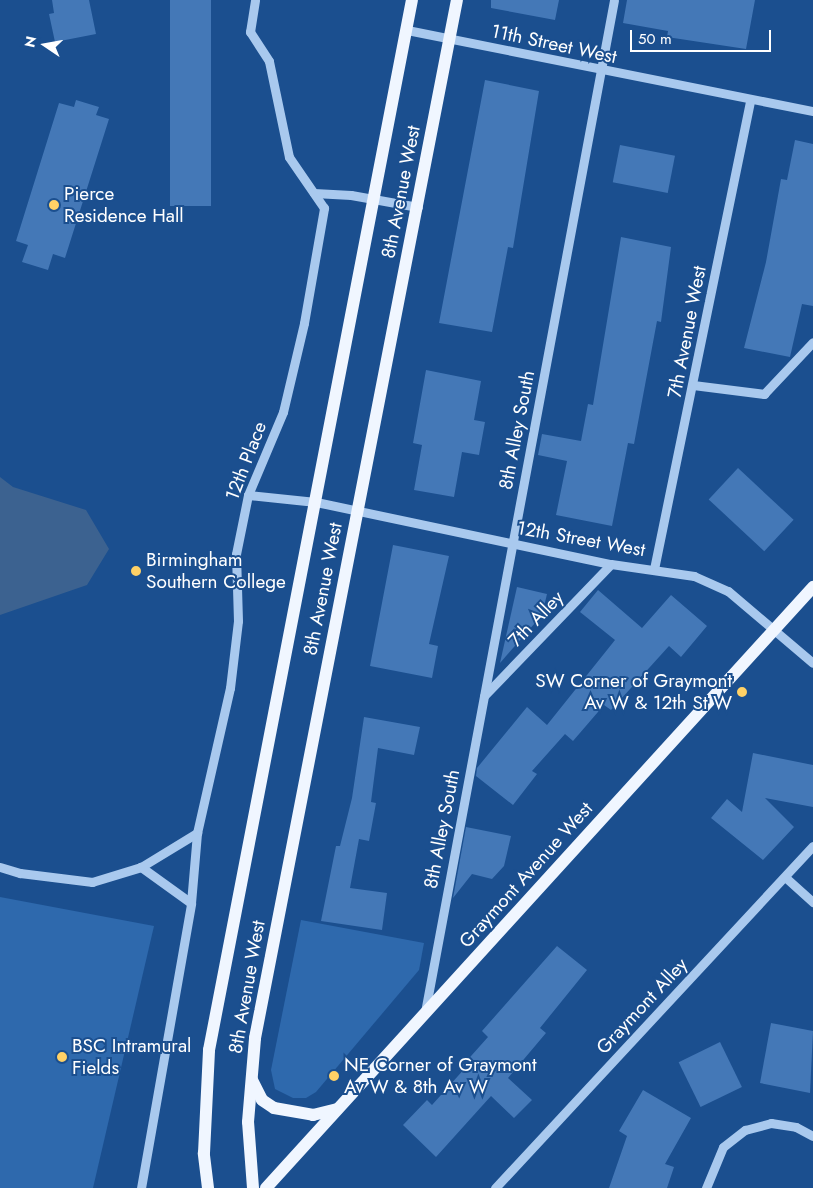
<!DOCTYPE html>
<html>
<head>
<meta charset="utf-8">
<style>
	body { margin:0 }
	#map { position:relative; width:813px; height:1188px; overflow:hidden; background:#1b4f8f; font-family:Jost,sans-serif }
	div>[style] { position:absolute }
	.green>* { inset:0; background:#2e69ad }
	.water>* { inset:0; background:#3c6290 }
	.building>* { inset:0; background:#4478b7; transform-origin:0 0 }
	.minor>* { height:9px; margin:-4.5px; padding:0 4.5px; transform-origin:4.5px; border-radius:4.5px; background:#a9c9ee }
	.major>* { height:12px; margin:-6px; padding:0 6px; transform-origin:6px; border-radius:6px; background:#f0f6ff }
	.dots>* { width:14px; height:14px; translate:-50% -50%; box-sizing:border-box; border:2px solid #1b4f8f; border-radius:50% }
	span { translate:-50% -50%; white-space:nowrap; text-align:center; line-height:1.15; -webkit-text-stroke:4px #1b4f8f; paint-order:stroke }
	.street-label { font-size:19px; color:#fff }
	.poi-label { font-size:19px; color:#fff }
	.left { translate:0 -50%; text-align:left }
	.right { translate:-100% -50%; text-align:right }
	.north { position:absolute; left:20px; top:20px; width:50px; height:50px; -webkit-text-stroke:4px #1b4f8f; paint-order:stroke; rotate:282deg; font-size:14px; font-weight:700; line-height:20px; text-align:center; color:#fff }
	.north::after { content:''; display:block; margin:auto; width:18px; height:22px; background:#fff; clip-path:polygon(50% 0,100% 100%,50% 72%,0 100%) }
	.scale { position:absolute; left:630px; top:30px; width:141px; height:22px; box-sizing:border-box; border:2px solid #fff; border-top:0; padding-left:6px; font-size:15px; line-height:18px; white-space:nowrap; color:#fff; -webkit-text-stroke:4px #1b4f8f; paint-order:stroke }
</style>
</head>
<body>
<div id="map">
	<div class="green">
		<i style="clip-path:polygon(0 897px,154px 926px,93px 1188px,0 1188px)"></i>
		<i style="clip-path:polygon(301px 920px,424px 943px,419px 970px,316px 1092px,306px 1098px,293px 1098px,275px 1089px,271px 1070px)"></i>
	</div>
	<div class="water">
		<i style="clip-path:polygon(0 477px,13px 487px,86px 510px,109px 549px,87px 585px,0 615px)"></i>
	</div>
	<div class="building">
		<i style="clip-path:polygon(52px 0,89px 0,96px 34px,55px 42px,49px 14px,54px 13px)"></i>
		<i style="left:170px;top:0;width:41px;height:206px"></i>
		<i style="clip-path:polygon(491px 0,559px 0,555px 20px,491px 8px)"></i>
		<i style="clip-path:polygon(627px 0,755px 0,746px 49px,667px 37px,668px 31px,623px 23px)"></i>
		<i style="clip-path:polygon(485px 80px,539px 91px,513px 248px,508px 247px,492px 332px,439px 323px)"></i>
		<i style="clip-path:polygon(76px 100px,99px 107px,96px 115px,109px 119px,65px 258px,53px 254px,48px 270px,22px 262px,28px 245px,16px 241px,59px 103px,74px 107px)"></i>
		<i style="clip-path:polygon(795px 140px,813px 144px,813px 306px,802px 304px,790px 357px,744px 348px,766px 262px,781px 179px,787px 180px)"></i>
		<i style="left:620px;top:145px;width:56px;height:38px;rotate:11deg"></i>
		<i style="clip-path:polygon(621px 237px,671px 247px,661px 322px,657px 321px,634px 444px,628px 443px,612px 526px,556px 515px,567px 461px,538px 455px,542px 434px,581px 441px,588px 404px,593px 405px)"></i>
		<i style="clip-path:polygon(426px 370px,481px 381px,474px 420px,485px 422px,479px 455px,462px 452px,454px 497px,414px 490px,422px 445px,413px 443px)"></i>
		<i style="left:738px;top:468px;width:76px;height:43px;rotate:43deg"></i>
		<i style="clip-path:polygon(393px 545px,449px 556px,429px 644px,438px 646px,432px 678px,370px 666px)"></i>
		<i style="clip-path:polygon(517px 587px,547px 594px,542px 615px,500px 663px)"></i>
		<i style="clip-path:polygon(598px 590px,642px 628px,671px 595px,707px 626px,681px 657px,669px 646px,611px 710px,604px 705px,573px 741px,565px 734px,532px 771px,537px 774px,513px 805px,476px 776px,477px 768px,527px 707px,547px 725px,615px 640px,580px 612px)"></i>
		<i style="clip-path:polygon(364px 717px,420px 727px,414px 755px,378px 748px,371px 802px,376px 803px,369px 841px,359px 839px,350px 888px,387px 893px,382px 930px,321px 921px,336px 846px,340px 846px,352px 798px)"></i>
		<i style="clip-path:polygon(753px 753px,813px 765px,813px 807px,765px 798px,794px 827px,763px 860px,711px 818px,727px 799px,742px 812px)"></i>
		<i style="clip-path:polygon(466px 827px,511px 836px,504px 866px,492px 879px,472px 874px,453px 898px)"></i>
		<i style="clip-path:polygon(557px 946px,587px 970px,540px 1028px,546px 1033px,508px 1078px,532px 1100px,514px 1118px,491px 1096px,436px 1157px,403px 1125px,427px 1100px,432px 1105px,466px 1067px,463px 1065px,488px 1037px,482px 1031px)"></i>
		<i style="clip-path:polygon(771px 1023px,813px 1031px,810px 1093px,760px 1083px)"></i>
		<i style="left:720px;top:1042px;width:50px;height:46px;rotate:64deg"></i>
		<i style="clip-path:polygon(643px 1090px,691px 1118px,665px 1164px,674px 1167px,667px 1188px,609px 1188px,627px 1136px,619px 1131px)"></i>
	</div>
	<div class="minor">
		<i style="left:407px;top:30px;width:414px;rotate:11.3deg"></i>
		<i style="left:314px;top:193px;width:37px;rotate:3deg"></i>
		<i style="left:351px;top:195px;width:68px;rotate:10.2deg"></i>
		<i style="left:693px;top:385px;width:72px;rotate:7.2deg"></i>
		<i style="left:764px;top:394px;width:71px;rotate:-46.7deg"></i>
		<i style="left:248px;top:495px;width:68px;rotate:5.9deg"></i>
		<i style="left:316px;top:502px;width:301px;rotate:11.9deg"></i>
		<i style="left:611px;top:564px;width:84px;rotate:8.2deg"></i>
		<i style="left:694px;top:576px;width:37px;rotate:24deg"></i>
		<i style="left:728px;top:591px;width:111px;rotate:40.3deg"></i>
		<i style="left:654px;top:569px;width:479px;rotate:-78.4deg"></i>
		<i style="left:484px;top:696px;width:183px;rotate:-46.1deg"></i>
		<i style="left:0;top:867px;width:21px;rotate:17deg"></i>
		<i style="left:20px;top:873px;width:73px;rotate:7.1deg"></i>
		<i style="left:92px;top:882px;width:51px;rotate:-17deg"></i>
		<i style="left:141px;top:867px;width:66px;rotate:-31.3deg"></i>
		<i style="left:197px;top:833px;width:149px;rotate:-77.2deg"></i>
		<i style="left:230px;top:688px;width:67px;rotate:-83.2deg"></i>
		<i style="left:238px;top:621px;width:67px;rotate:-91.7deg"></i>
		<i style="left:236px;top:554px;width:60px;rotate:-78.5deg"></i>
		<i style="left:248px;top:495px;width:90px;rotate:-67.1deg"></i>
		<i style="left:283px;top:412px;width:91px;rotate:-76.7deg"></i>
		<i style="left:304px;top:323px;width:117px;rotate:-80.1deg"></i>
		<i style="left:324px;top:208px;width:62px;rotate:-124.5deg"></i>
		<i style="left:289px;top:157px;width:98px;rotate:-101.8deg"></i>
		<i style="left:269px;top:61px;width:35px;rotate:-123deg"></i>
		<i style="left:250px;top:32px;width:32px;rotate:-81deg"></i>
		<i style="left:785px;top:877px;width:38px;rotate:42deg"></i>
		<i style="left:191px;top:903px;width:70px;rotate:-85.1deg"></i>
		<i style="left:425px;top:1012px;width:1029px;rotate:-79.42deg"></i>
		<i style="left:141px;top:1188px;width:289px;rotate:-80deg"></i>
		<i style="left:191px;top:903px;width:62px;rotate:-144.2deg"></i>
		<i style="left:495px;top:1188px;width:467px;rotate:-47.1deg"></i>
		<i style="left:706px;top:1188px;width:44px;rotate:-67.5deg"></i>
		<i style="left:723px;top:1147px;width:28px;rotate:-38deg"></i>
		<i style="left:745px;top:1130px;width:27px;rotate:-15deg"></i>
		<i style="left:771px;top:1123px;width:25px;rotate:9deg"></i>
		<i style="left:796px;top:1127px;width:19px;rotate:28deg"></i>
	</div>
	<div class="major">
		<i style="left:252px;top:1080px;width:22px;rotate:63deg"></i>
		<i style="left:262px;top:1100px;width:14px;rotate:34deg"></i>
		<i style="left:274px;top:1108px;width:40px;rotate:10deg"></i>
		<i style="left:313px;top:1115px;width:25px;rotate:-14deg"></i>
		<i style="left:208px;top:1188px;width:35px;rotate:-97deg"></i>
		<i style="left:204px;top:1153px;width:103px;rotate:-87.2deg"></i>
		<i style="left:209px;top:1050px;width:1069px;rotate:-79.06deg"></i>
		<i style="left:253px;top:1188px;width:66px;rotate:-94.3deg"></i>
		<i style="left:248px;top:1122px;width:84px;rotate:-85.2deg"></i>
		<i style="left:255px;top:1038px;width:1057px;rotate:-78.99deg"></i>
		<i style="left:266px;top:1188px;width:813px;rotate:-47.69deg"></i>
	</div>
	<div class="dots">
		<i style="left:54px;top:205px;background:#ffd166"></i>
		<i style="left:136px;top:571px;background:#ffd166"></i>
		<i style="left:742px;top:692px;background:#ffd166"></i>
		<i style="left:62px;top:1057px;background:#ffd166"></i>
		<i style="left:334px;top:1076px;background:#ffd166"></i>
	</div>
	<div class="street-label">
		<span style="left:554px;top:44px;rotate:12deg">11th Street West</span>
		<span style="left:401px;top:192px;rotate:-79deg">8th Avenue West</span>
		<span style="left:687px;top:332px;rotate:-79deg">7th Avenue West</span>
		<span style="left:517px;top:430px;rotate:-79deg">8th Alley South</span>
		<span style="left:246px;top:461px;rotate:-69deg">12th Place</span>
		<span style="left:581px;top:539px;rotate:10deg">12th Street West</span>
		<span style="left:323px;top:589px;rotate:-79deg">8th Avenue West</span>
		<span style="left:536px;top:619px;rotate:-46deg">7th Alley</span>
		<span style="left:442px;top:829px;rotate:-79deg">8th Alley South</span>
		<span style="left:526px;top:875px;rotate:-48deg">Graymont Avenue West</span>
		<span style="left:247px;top:987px;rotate:-80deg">8th Avenue West</span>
		<span style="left:642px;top:1006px;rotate:-47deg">Graymont Alley</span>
	</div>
	<div class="poi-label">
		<span class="left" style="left:64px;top:205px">Pierce<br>Residence Hall</span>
		<span class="left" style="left:146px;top:571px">Birmingham<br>Southern College</span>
		<span class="right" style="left:732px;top:692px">SW Corner of Graymont<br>Av W &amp; 12th St W</span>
		<span class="left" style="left:72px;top:1057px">BSC Intramural<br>Fields</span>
		<span class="left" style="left:344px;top:1076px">NE Corner of Graymont<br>Av W &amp; 8th Av W</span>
	</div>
	<div class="north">N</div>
	<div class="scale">50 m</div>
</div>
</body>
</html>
